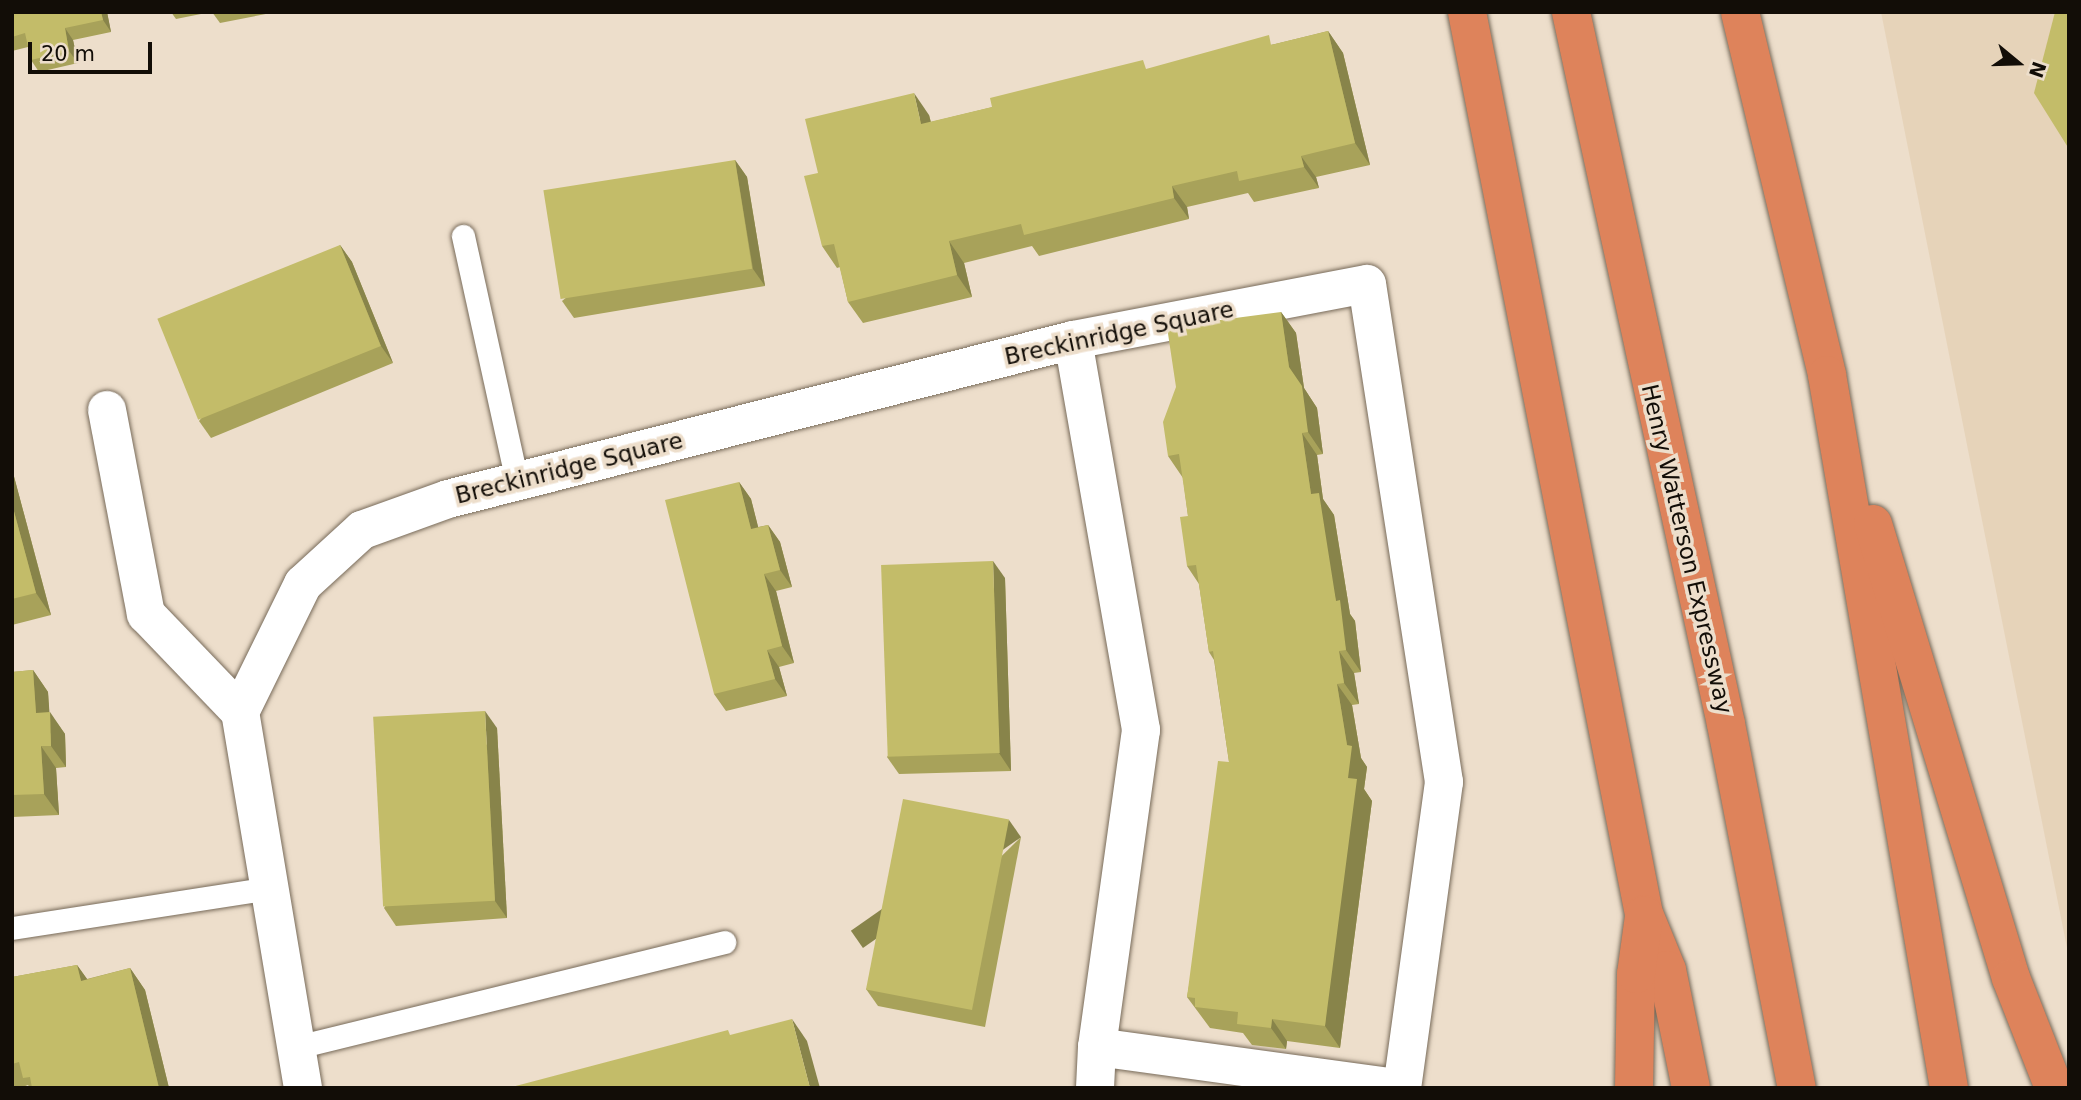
<!DOCTYPE html>
<html>
<head>
<meta charset="utf-8">
<style>
	body { margin:0 }
	#map { position:relative; width:2081px; height:1100px; overflow:hidden; background:#eddecb; font-family:"DejaVu Sans",sans-serif }
	div>[style] { position:absolute }
	.built>* { inset:0; background:#e6d3b9 }
	.roads { filter:drop-shadow(0 0 2px #786b5a) drop-shadow(0 0 2px #786b5a) }
	.service>* { height:23px; margin:-11.5px; padding:0 11.5px; transform-origin:11.5px; border-radius:11.5px; background:#fff }
	.minor>* { height:38px; margin:-19px; padding:0 19px; transform-origin:19px; border-radius:19px; background:#fff }
	.motorway>* { height:38px; margin:-19px; padding:0 19px; transform-origin:19px; border-radius:19px; background:#de835b }
	.wall>* { inset:0; background:#a8a25a }
	.shaded-wall>* { inset:0; background:#88844a; transform-origin:0 0 }
	.building>* { inset:0; background:#c3bc69; transform-origin:0 0 }
	span { translate:-50% -50%; white-space:nowrap; text-align:center; line-height:1.15; -webkit-text-stroke:7px #eddecb; paint-order:stroke }
	.street-label { font-size:23px; color:#120d07 }
	.frame { position:absolute; inset:0; border:14px solid #120d07; pointer-events:none }
	.north { position:absolute; left:1983px; top:28px; width:70px; height:70px; -webkit-text-stroke:5px #eddecb; paint-order:stroke; rotate:109deg; font-size:19px; font-weight:700; line-height:28px; text-align:center; color:#120d07 }
	.north::after { content:''; display:block; margin:auto; width:24px; height:32px; background:#120d07; clip-path:polygon(50% 0,100% 100%,50% 72%,0 100%) }
	.scale { position:absolute; left:28px; top:42px; width:124px; height:32px; box-sizing:border-box; border:4px solid #120d07; border-top:0; padding-left:9px; font-size:21px; line-height:24px; white-space:nowrap; color:#120d07; -webkit-text-stroke:5px #eddecb; paint-order:stroke }
</style>
</head>
<body>
<div id="map">
	<div class="built">
		<i style="clip-path:polygon(1881px 12px,2069px 12px,2069px 958px)"></i>
	</div>
	<div class="roads">
		<div class="service">
			<i style="left:463px;top:236px;width:251px;rotate:77.6deg"></i>
			<i style="left:12px;top:928px;width:262px;rotate:-8.8deg"></i>
			<i style="left:297px;top:1047px;width:440px;rotate:-13.8deg"></i>
		</div>
		<div class="minor">
			<i style="left:1073px;top:340px;width:396px;rotate:80.1deg"></i>
			<i style="left:1141px;top:730px;width:320px;rotate:97.9deg"></i>
			<i style="left:1097px;top:1047px;width:301px;rotate:7.8deg"></i>
			<i style="left:107px;top:410px;width:208px;rotate:79.2deg"></i>
			<i style="left:146px;top:614px;width:136px;rotate:46.2deg"></i>
			<i style="left:303px;top:1088px;width:381px;rotate:-99.5deg"></i>
			<i style="left:240px;top:712px;width:143px;rotate:-63.8deg"></i>
			<i style="left:303px;top:584px;width:80px;rotate:-42.5deg"></i>
			<i style="left:362px;top:530px;width:91px;rotate:-19.8deg"></i>
			<i style="left:448px;top:499px;width:645px;rotate:-14.27deg"></i>
			<i style="left:1073px;top:340px;width:299px;rotate:-10.8deg"></i>
			<i style="left:1367px;top:284px;width:504px;rotate:81.21deg"></i>
			<i style="left:1444px;top:782px;width:309px;rotate:97.8deg"></i>
			<i style="left:1095px;top:1088px;width:41px;rotate:-87.2deg"></i>
		</div>
		<div class="motorway">
			<i style="left:1467px;top:12px;width:919px;rotate:78.9deg"></i>
			<i style="left:1644px;top:914px;width:61px;rotate:67.7deg"></i>
			<i style="left:1667px;top:970px;width:120px;rotate:78.5deg"></i>
			<i style="left:1571px;top:12px;width:729px;rotate:77.72deg"></i>
			<i style="left:1726px;top:724px;width:371px;rotate:79deg"></i>
			<i style="left:1740px;top:12px;width:373px;rotate:76.5deg"></i>
			<i style="left:1827px;top:375px;width:723px;rotate:80.29deg"></i>
			<i style="left:1873px;top:524px;width:475px;rotate:73.1deg"></i>
			<i style="left:2011px;top:978px;width:118px;rotate:68.6deg"></i>
			<i style="left:1634px;top:1088px;width:114px;rotate:-89deg"></i>
			<i style="left:1636px;top:974px;width:59px;rotate:-82.1deg"></i>
		</div>
	</div>
	<div class="wall">
		<i style="clip-path:polygon(12px 12px,107px 12px,111px 32px,73px 40px,78px 63px,39px 72px,31px 60px,28px 47px,12px 51px)"></i>
		<i style="clip-path:polygon(171px 12px,211px 12px,176px 19px)"></i>
		<i style="clip-path:polygon(212px 12px,276px 12px,220px 23px)"></i>
		<i style="clip-path:polygon(1328px 31px,1343px 53px,1370px 165px,1316px 177px,1319px 188px,1254px 202px,1248px 193px,1187px 207px,1189px 219px,1084px 245px,1039px 256px,1032px 246px,964px 263px,972px 297px,863px 323px,848px 302px,840px 267px,837px 268px,822px 246px,818px 173px,929px 115px,931px 122px,1149px 69px,1275px 44px)"></i>
		<i style="clip-path:polygon(735px 160px,747px 177px,765px 286px,574px 318px,562px 301px)"></i>
		<i style="clip-path:polygon(340px 245px,352px 262px,393px 363px,211px 438px,199px 421px)"></i>
		<i style="clip-path:polygon(1281px 312px,1296px 333px,1304px 388px,1317px 408px,1323px 454px,1317px 455px,1323px 499px,1334px 515px,1350px 614px,1355px 621px,1361px 672px,1354px 673px,1359px 704px,1352px 705px,1361px 758px,1367px 767px,1364px 789px,1372px 801px,1340px 1048px,1287px 1041px,1286px 1049px,1252px 1045px,1243px 1033px,1210px 1028px,1187px 997px,1229px 762px,1214px 660px,1209px 652px,1199px 584px,1187px 566px,1188px 516px,1183px 478px,1168px 456px)"></i>
		<i style="clip-path:polygon(12px 469px,51px 615px,12px 625px)"></i>
		<i style="clip-path:polygon(739px 482px,751px 499px,758px 527px,768px 525px,780px 542px,792px 587px,776px 591px,794px 663px,779px 667px,787px 696px,726px 711px,714px 694px)"></i>
		<i style="clip-path:polygon(1005px 578px,1011px 771px,899px 774px,887px 757px)"></i>
		<i style="clip-path:polygon(33px 670px,48px 692px,49px 712px,65px 734px,66px 767px,56px 768px,59px 815px,12px 817px,12px 672px)"></i>
		<i style="clip-path:polygon(497px 728px,507px 918px,396px 926px,384px 908px)"></i>
		<i style="clip-path:polygon(1021px 837px,985px 1027px,878px 1006px,866px 989px)"></i>
		<i style="clip-path:polygon(77px 965px,87px 979px,130px 968px,145px 990px,169px 1088px,30px 1088px,28px 1085px,20px 1088px,12px 1088px,12px 977px)"></i>
	</div>
	<div class="shaded-wall">
		<i style="clip-path:polygon(101px 12px,107px 12px,111px 32px,103px 20px)"></i>
		<i style="clip-path:polygon(65px 28px,73px 40px,78px 63px,69px 51px)"></i>
		<i style="clip-path:polygon(1328px 31px,1343px 53px,1370px 165px,1355px 143px)"></i>
		<i style="clip-path:polygon(914px 93px,929px 115px,936px 145px,921px 124px)"></i>
		<i style="clip-path:polygon(1301px 156px,1316px 177px,1319px 188px,1304px 167px)"></i>
		<i style="clip-path:polygon(735px 160px,747px 177px,765px 286px,753px 269px)"></i>
		<i style="clip-path:polygon(1172px 186px,1187px 207px,1189px 219px,1174px 198px)"></i>
		<i style="clip-path:polygon(949px 241px,964px 263px,972px 297px,957px 275px)"></i>
		<i style="clip-path:polygon(340px 245px,352px 262px,393px 363px,381px 346px)"></i>
		<i style="clip-path:polygon(1281px 312px,1296px 333px,1304px 388px,1317px 408px,1323px 454px,1308px 432px,1289px 367px)"></i>
		<i style="clip-path:polygon(1302px 433px,1317px 455px,1323px 499px,1334px 515px,1350px 614px,1355px 621px,1361px 672px,1346px 650px,1336px 601px,1311px 494px)"></i>
		<i style="clip-path:polygon(12px 469px,51px 615px,36px 593px,12px 504px)"></i>
		<i style="clip-path:polygon(739px 482px,751px 499px,763px 546px,751px 529px)"></i>
		<i style="clip-path:polygon(768px 525px,780px 542px,792px 587px,780px 570px)"></i>
		<i style="clip-path:polygon(993px 561px,1005px 578px,1011px 771px,999px 753px)"></i>
		<i style="clip-path:polygon(764px 574px,776px 591px,794px 663px,782px 646px)"></i>
		<i style="clip-path:polygon(767px 650px,779px 667px,787px 696px,775px 679px)"></i>
		<i style="clip-path:polygon(1339px 651px,1354px 673px,1359px 704px,1344px 683px)"></i>
		<i style="clip-path:polygon(33px 670px,48px 692px,51px 734px,36px 713px)"></i>
		<i style="clip-path:polygon(1337px 684px,1352px 705px,1361px 758px,1367px 767px,1364px 789px,1372px 801px,1340px 1048px,1325px 1026px,1348px 778px,1347px 745px)"></i>
		<i style="clip-path:polygon(485px 711px,497px 728px,507px 918px,495px 901px)"></i>
		<i style="clip-path:polygon(50px 712px,65px 734px,66px 767px,51px 746px)"></i>
		<i style="clip-path:polygon(41px 746px,56px 768px,59px 815px,44px 794px)"></i>
		<i style="left:1009px;top:820px;width:21px;height:193px;rotate:55deg"></i>
		<i style="clip-path:polygon(77px 965px,92px 986px,81px 981px)"></i>
		<i style="clip-path:polygon(130px 968px,145px 990px,169px 1088px,159px 1088px)"></i>
		<i style="clip-path:polygon(792px 1019px,807px 1041px,820px 1088px,810px 1088px)"></i>
		<i style="clip-path:polygon(1272px 1019px,1287px 1041px,1286px 1049px,1271px 1028px)"></i>
	</div>
	<div class="building">
		<i style="clip-path:polygon(12px 12px,101px 12px,103px 20px,65px 28px,69px 51px,31px 60px,25px 33px,12px 37px)"></i>
		<i style="clip-path:polygon(2055px 12px,2069px 12px,2069px 149px,2034px 93px)"></i>
		<i style="clip-path:polygon(1328px 31px,1355px 143px,1301px 156px,1304px 167px,1239px 181px,1237px 171px,1172px 186px,1174px 198px,1069px 224px,1024px 235px,1021px 224px,949px 241px,957px 275px,848px 302px,834px 244px,822px 246px,804px 176px,818px 173px,805px 119px,914px 93px,921px 124px,992px 107px,990px 98px,1143px 60px,1146px 69px,1269px 35px,1271px 45px)"></i>
		<i style="left:735px;top:160px;width:110px;height:194px;rotate:81deg"></i>
		<i style="left:340px;top:245px;width:109px;height:197px;rotate:68deg"></i>
		<i style="clip-path:polygon(1281px 312px,1289px 367px,1302px 386px,1308px 432px,1302px 433px,1311px 494px,1319px 493px,1336px 601px,1340px 600px,1346px 650px,1339px 651px,1344px 683px,1337px 684px,1347px 745px,1352px 746px,1348px 778px,1357px 779px,1325px 1026px,1272px 1019px,1271px 1028px,1237px 1024px,1238px 1012px,1195px 1007px,1195px 998px,1187px 997px,1218px 761px,1229px 762px,1213px 651px,1209px 652px,1196px 565px,1187px 566px,1180px 517px,1188px 516px,1179px 454px,1168px 456px,1163px 422px,1176px 387px,1167px 327px)"></i>
		<i style="clip-path:polygon(739px 482px,751px 529px,768px 525px,780px 570px,764px 574px,782px 646px,767px 650px,775px 679px,714px 694px,665px 500px)"></i>
		<i style="clip-path:polygon(12px 504px,36px 593px,12px 599px)"></i>
		<i style="left:993px;top:561px;width:192px;height:112px;rotate:88deg"></i>
		<i style="clip-path:polygon(33px 670px,36px 713px,50px 712px,51px 746px,41px 746px,44px 794px,12px 795px,12px 672px)"></i>
		<i style="left:485px;top:711px;width:190px;height:112px;rotate:87deg"></i>
		<i style="left:903px;top:799px;width:108px;height:194px;rotate:11deg"></i>
		<i style="clip-path:polygon(77px 965px,81px 981px,130px 968px,159px 1088px,32px 1088px,30px 1077px,23px 1078px,19px 1062px,12px 1064px,12px 977px)"></i>
		<i style="clip-path:polygon(792px 1019px,810px 1088px,508px 1088px,728px 1030px,730px 1035px)"></i>
	</div>
	<div class="street-label">
		<span style="left:1119px;top:333px;rotate:-12deg">Breckinridge Square</span>
		<span style="left:569px;top:468px;rotate:-14deg">Breckinridge Square</span>
		<span style="left:1687px;top:549px;rotate:77deg">Henry Watterson Expressway</span>
	</div>
	<div class="frame"></div>
	<div class="north">N</div>
	<div class="scale">20 m</div>
</div>
</body>
</html>
